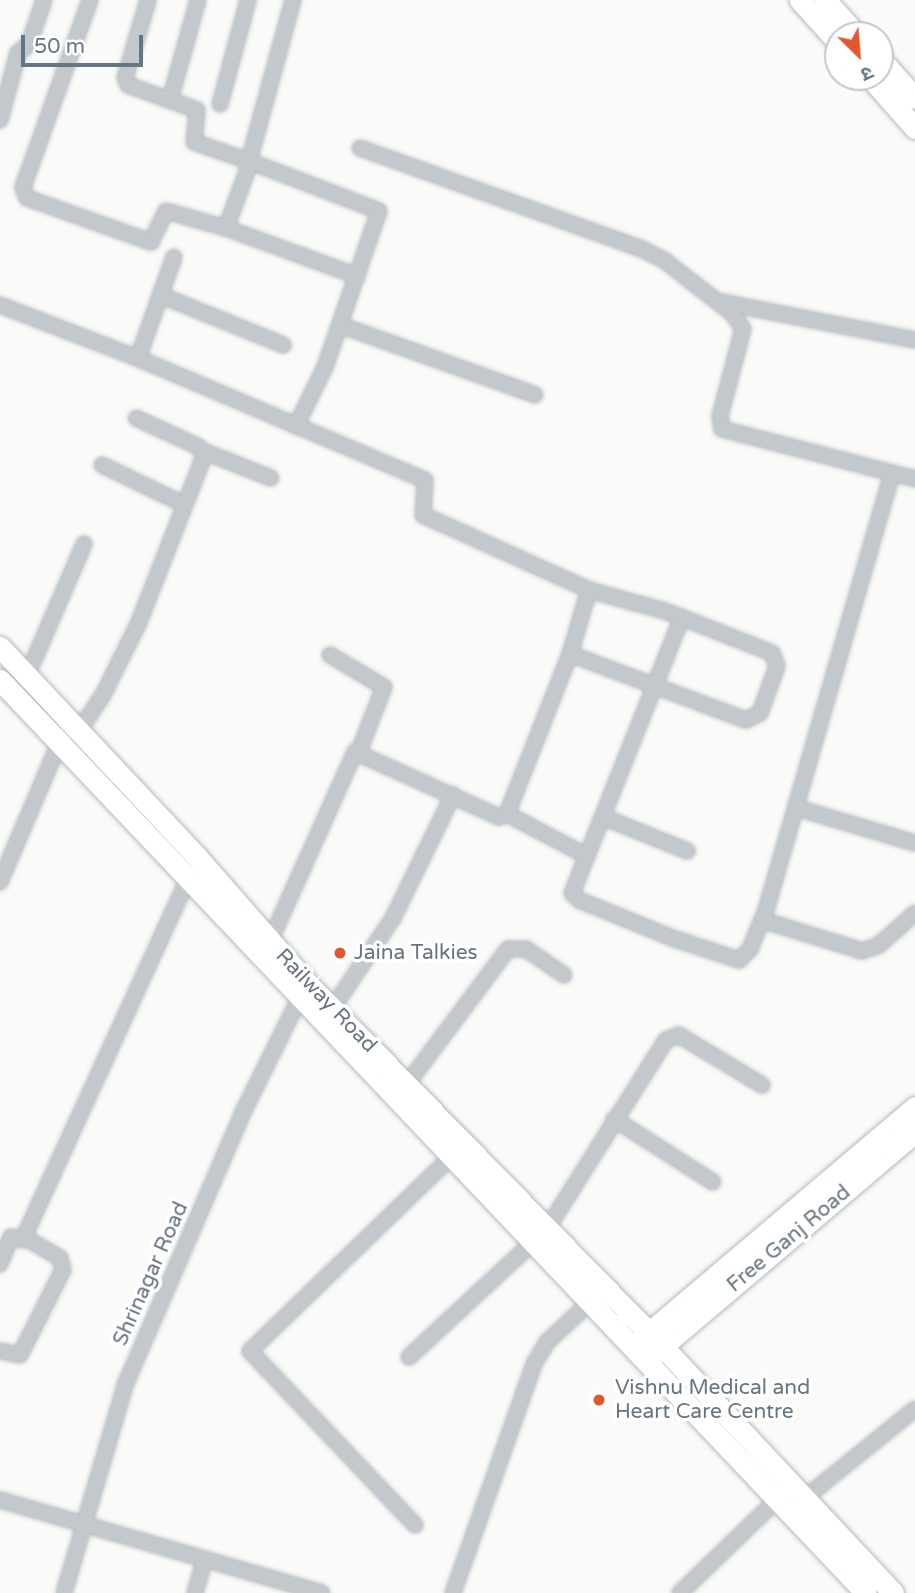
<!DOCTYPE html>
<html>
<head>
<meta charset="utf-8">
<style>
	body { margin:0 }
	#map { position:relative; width:915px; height:1593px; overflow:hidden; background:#fafaf8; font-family:"Varela Round","Noto Sans Devanagari",sans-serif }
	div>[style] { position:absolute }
	.roads { filter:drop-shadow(0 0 2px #b3babf) drop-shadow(0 0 2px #b3babf) }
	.street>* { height:14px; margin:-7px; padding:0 7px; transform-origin:7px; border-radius:7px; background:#c3c8cc }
	.secondary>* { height:21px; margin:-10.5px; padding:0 10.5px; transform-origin:10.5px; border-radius:10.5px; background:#fff }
	.dots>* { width:19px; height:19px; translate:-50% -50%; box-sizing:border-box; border:4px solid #fff; border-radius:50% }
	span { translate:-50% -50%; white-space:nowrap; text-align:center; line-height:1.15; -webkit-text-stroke:7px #fff; paint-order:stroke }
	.poi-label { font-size:21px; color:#657683 }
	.left { translate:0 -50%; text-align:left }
	.street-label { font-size:21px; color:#657683 }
	.north { position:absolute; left:824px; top:21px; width:70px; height:70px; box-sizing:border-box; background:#fff; border:2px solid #c1c8cd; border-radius:50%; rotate:155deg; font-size:19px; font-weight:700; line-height:28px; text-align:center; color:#657683 }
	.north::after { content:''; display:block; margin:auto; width:24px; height:32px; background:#e4572e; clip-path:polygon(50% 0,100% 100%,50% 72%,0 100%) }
	.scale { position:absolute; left:21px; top:35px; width:122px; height:32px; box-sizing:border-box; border:4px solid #657683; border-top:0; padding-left:9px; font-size:21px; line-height:24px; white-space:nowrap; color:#657683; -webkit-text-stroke:5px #fff; paint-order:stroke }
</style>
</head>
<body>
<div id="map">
	<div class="roads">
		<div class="street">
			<i style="left:90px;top:0;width:199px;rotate:109.7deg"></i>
			<i style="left:23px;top:187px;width:12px;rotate:70deg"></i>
			<i style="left:27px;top:198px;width:132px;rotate:19.5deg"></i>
			<i style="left:151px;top:242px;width:34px;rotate:-64deg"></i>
			<i style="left:166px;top:211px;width:62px;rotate:15.8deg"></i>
			<i style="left:226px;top:228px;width:66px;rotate:-69.6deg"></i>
			<i style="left:249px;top:166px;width:6px;rotate:-31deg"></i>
			<i style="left:254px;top:163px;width:134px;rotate:21deg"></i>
			<i style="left:379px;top:211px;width:165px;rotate:109.1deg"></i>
			<i style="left:325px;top:367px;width:66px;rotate:116.2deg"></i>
			<i style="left:148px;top:0;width:81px;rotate:106.4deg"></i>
			<i style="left:125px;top:78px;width:8px;rotate:67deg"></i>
			<i style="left:128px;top:85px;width:73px;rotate:19.9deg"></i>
			<i style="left:197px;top:110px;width:32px;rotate:95deg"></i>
			<i style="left:194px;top:142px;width:64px;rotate:19.3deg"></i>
			<i style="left:170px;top:100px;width:104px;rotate:-74.4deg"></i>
			<i style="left:220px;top:104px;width:108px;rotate:-74.9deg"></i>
			<i style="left:0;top:120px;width:69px;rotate:-75deg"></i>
			<i style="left:18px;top:53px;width:14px;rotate:-39deg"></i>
			<i style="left:29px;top:44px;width:46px;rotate:-71.2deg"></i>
			<i style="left:360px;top:148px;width:297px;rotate:19.7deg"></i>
			<i style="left:640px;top:248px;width:28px;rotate:27deg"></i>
			<i style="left:665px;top:261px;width:86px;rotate:37.9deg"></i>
			<i style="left:733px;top:314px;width:18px;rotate:56deg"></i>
			<i style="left:743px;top:329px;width:90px;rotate:104.8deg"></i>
			<i style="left:720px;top:416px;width:13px;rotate:81deg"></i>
			<i style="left:722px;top:429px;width:199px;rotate:14.5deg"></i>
			<i style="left:249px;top:161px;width:167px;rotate:-74.7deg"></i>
			<i style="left:226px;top:228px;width:140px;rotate:20.1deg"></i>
			<i style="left:160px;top:295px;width:133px;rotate:22.1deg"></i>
			<i style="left:721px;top:302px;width:198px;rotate:11.1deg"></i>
			<i style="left:0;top:305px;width:145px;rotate:21.1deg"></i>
			<i style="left:135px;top:357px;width:315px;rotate:23deg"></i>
			<i style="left:425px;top:480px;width:35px;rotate:93deg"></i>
			<i style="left:423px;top:515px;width:182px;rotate:24.3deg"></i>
			<i style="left:589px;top:590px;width:67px;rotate:106.5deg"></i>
			<i style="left:570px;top:654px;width:172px;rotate:111.5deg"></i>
			<i style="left:507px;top:814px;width:9px;rotate:159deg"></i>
			<i style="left:499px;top:817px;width:158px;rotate:-155.7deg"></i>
			<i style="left:355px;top:752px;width:215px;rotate:114.2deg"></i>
			<i style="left:340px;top:325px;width:207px;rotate:19.7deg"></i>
			<i style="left:138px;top:358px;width:107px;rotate:-70.4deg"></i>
			<i style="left:203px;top:451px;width:73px;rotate:21.7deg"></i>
			<i style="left:102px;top:465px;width:90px;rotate:25.7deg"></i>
			<i style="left:682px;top:617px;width:297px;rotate:111.7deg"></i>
			<i style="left:572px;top:893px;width:10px;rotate:45deg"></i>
			<i style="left:579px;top:900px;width:100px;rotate:22.2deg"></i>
			<i style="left:672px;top:938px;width:71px;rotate:18.2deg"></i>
			<i style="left:739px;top:960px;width:16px;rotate:-45deg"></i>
			<i style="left:750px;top:949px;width:42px;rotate:-67.7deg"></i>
			<i style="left:766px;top:910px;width:455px;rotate:-73.9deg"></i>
			<i style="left:570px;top:654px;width:188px;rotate:20.6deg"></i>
			<i style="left:746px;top:720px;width:16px;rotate:-27deg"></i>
			<i style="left:760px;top:713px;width:50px;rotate:-70.1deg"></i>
			<i style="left:777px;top:666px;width:14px;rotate:-111deg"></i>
			<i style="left:772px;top:653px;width:112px;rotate:-158.5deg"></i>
			<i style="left:668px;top:612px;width:82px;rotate:-164.4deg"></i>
			<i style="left:330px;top:655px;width:63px;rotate:30.7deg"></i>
			<i style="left:384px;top:687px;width:69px;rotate:111.3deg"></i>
			<i style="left:27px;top:676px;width:144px;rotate:-66.6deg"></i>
			<i style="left:79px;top:731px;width:43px;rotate:-56.3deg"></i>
			<i style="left:103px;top:695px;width:81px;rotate:-63.7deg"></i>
			<i style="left:139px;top:622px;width:178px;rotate:-68.6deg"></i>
			<i style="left:204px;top:456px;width:10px;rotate:-119deg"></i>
			<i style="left:199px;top:447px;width:69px;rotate:-155.3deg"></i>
			<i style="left:797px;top:808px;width:123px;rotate:16.5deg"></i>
			<i style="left:507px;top:814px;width:90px;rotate:27.7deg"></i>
			<i style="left:603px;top:817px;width:91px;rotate:22deg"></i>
			<i style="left:0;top:882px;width:150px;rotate:-66.9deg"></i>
			<i style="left:59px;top:744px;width:24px;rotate:-57deg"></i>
			<i style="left:762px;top:920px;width:105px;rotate:17.2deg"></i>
			<i style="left:862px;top:951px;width:18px;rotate:-19deg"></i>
			<i style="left:879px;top:945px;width:48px;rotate:-41.6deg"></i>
			<i style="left:332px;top:1009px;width:110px;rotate:-56.2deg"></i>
			<i style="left:393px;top:918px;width:137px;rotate:-64deg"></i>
			<i style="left:407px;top:1084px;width:169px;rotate:-53.2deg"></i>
			<i style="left:508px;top:949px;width:18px"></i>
			<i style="left:526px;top:949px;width:46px;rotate:34.4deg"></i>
			<i style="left:614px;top:1119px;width:117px;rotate:32.5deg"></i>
			<i style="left:0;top:1264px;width:29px;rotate:-68deg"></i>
			<i style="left:11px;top:1237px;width:13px;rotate:13deg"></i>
			<i style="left:0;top:1351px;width:20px;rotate:11deg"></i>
			<i style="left:20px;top:1355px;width:95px;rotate:-63.2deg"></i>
			<i style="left:63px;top:1270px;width:12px;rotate:-104deg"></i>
			<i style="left:60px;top:1258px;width:42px;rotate:-149.7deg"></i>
			<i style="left:24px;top:1237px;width:399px;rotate:-65.4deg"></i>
			<i style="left:409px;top:1357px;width:188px;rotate:-42.8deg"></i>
			<i style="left:547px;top:1229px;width:223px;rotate:-57.8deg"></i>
			<i style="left:666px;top:1040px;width:14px;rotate:-21deg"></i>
			<i style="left:679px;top:1035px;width:97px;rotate:31.1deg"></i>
			<i style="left:805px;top:1498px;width:141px;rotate:-39deg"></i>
			<i style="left:0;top:1500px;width:335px;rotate:16.1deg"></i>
			<i style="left:415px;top:1525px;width:240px;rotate:-133.5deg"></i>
			<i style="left:250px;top:1351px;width:288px;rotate:-44deg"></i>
			<i style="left:64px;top:1593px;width:219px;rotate:-73.6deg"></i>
			<i style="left:126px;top:1383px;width:295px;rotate:-66.6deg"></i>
			<i style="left:243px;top:1112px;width:135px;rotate:-63.6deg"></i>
			<i style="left:195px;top:1593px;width:35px;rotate:-74deg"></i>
			<i style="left:453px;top:1593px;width:243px;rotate:-70.5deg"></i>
			<i style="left:534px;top:1364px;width:26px;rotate:-59deg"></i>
			<i style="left:547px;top:1342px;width:59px;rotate:-42.9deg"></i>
			<i style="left:680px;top:1593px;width:141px;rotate:-43.9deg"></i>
		</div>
		<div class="secondary">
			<i style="left:800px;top:0;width:57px;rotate:47.9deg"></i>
			<i style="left:825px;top:0;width:47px;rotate:47.6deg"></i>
			<i style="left:880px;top:59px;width:52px;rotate:48.1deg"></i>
			<i style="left:870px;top:77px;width:68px;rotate:48.6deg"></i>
			<i style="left:0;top:647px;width:288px;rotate:46.8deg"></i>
			<i style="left:197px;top:857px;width:169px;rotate:48.8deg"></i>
			<i style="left:308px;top:984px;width:506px;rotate:45.64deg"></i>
			<i style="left:662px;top:1346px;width:338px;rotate:46.9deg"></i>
			<i style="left:0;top:680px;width:1258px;rotate:46.51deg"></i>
			<i style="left:638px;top:1342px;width:363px;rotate:-40.3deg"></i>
			<i style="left:652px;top:1355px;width:345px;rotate:-40.3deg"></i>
		</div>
	</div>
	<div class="dots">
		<i style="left:340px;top:953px;background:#e4572e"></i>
		<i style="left:599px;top:1400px;background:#e4572e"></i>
	</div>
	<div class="poi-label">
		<span class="left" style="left:354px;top:953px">Jaina Talkies</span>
		<span class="left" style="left:615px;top:1400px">Vishnu Medical and<br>Heart Care Centre</span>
	</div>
	<div class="street-label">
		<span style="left:326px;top:1001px;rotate:46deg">Railway Road</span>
		<span style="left:789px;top:1239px;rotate:-40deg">Free Ganj Road</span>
		<span style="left:151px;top:1274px;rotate:-66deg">Shrinagar Road</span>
	</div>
	<div class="north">उ</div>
	<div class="scale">50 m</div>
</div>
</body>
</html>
